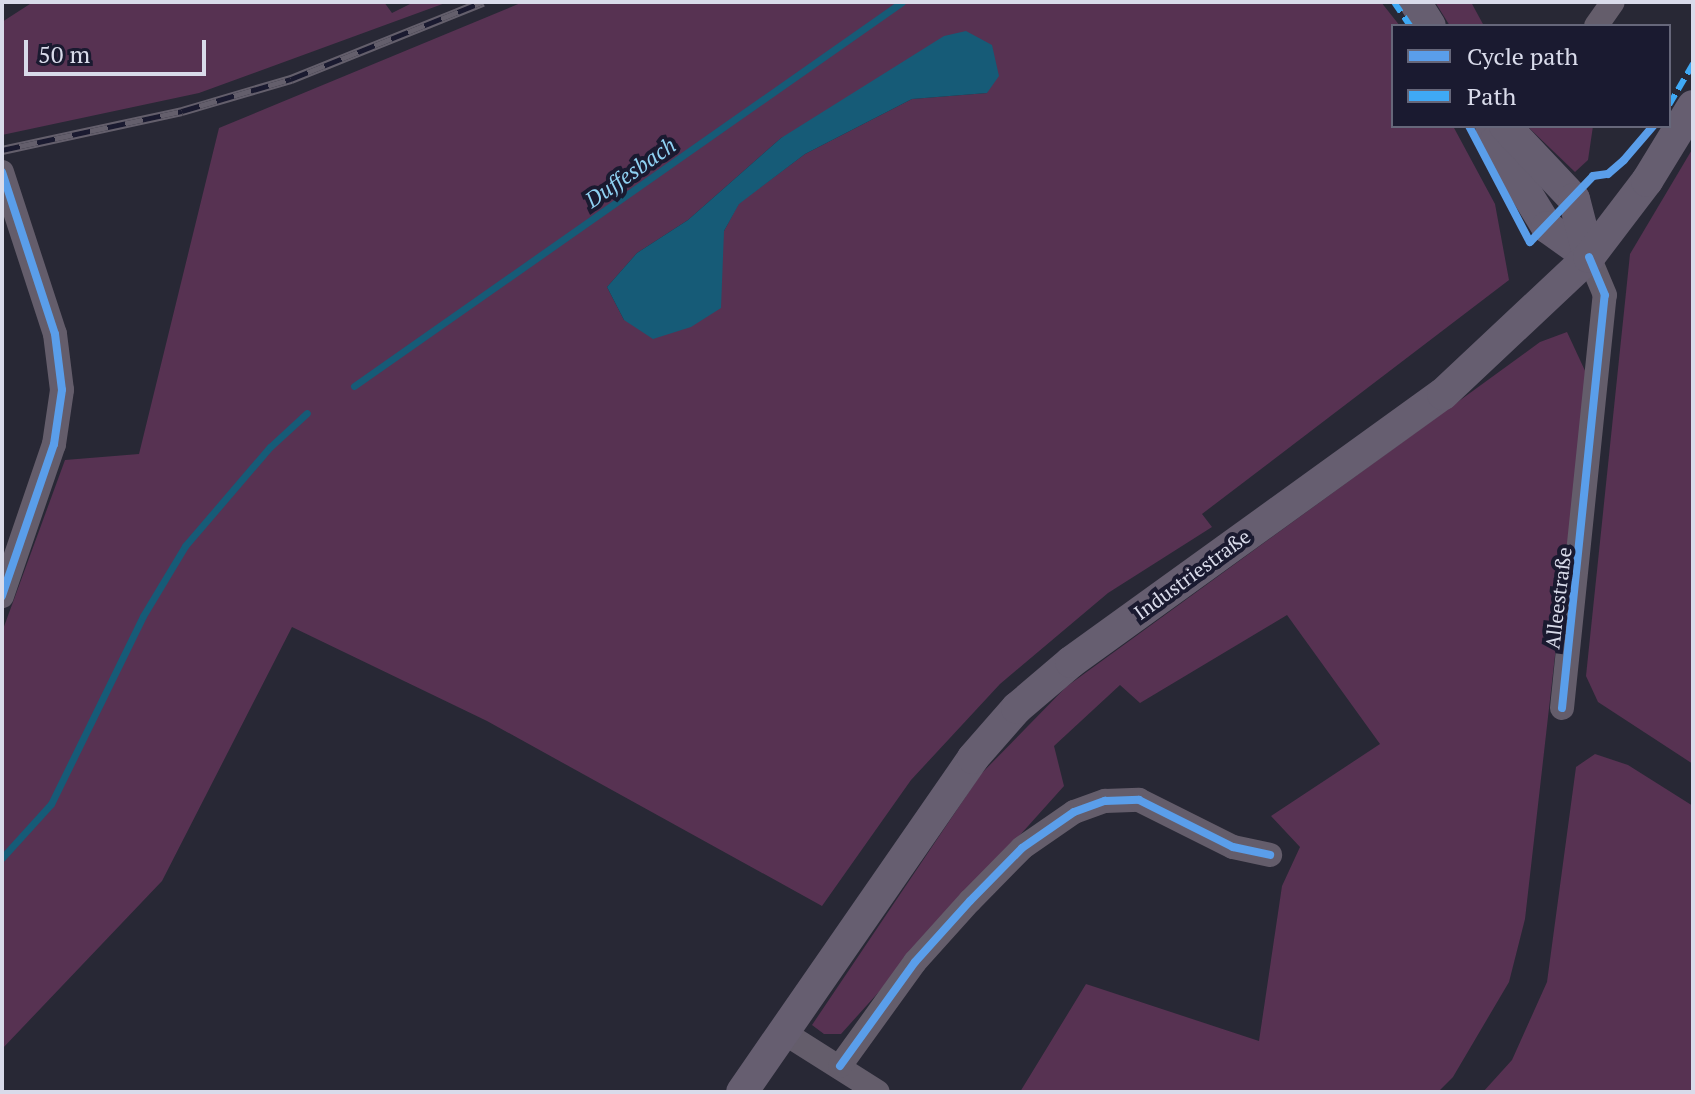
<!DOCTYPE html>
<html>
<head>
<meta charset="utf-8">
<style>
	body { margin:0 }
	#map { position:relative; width:1695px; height:1094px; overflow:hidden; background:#282835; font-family:"PT Serif",serif }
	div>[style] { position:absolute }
	.green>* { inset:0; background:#573252 }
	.water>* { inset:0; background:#165b77 }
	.stream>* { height:7px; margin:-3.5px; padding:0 3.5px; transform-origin:3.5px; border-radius:3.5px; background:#165b77 }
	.minor>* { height:24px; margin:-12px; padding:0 12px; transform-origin:12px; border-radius:12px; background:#645d6b }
	.secondary>* { height:32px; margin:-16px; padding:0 16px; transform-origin:16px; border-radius:16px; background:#665e70 }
	.rail>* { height:9px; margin-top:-4.5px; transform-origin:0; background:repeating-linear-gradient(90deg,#1a1a30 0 18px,#645f6c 0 36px); box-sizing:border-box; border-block:2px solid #645f6c }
	.quiet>* { height:6px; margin-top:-3px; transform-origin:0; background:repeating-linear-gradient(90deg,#3fa9f5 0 12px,transparent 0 18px) }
	.cycleway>* { height:8px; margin:-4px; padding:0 4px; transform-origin:4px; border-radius:4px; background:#5a9eea }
	span { translate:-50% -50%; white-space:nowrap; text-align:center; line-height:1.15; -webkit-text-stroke:8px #1a1a30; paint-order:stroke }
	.street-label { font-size:20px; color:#d9dbea }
	.water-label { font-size:22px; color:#8fd1f2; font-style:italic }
	.frame { position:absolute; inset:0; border:4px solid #d9dbea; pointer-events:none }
	.legend { position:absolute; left:1391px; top:24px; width:280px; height:104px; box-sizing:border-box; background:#1a1a30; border:2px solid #66677a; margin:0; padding:10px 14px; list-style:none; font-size:24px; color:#d9dbea }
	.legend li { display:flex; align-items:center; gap:16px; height:40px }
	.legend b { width:40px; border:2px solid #66677a }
	.scale { position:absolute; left:24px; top:40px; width:182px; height:36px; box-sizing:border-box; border:4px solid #d9dbea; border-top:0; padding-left:10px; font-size:24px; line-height:28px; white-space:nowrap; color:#d9dbea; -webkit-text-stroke:6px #1a1a30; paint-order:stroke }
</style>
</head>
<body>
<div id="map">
	<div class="green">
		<i style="clip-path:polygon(33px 2px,384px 2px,392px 13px,414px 2px,448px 2px,199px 93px,2px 135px,2px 22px)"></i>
		<i style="clip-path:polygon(evenodd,523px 2px,1381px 2px,1400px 26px,1393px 26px,1393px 126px,1453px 126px,1495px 204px,1509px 280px,1202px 514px,1212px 527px,1108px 593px,1000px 684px,911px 780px,822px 906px,487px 721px,292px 627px,162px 881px,2px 1049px,2px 632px,65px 460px,139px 454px,219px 128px,523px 2px,992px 46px,987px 93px,912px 99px,805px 154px,739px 203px,724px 231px,624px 320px,607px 287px,637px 253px,688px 220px,781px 138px,992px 46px)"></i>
		<i style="clip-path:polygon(1435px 2px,1471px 2px,1484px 26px,1450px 26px)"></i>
		<i style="clip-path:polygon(1527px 126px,1593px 126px,1588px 160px,1575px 172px)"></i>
		<i style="clip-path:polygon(1693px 148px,1693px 764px,1598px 702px,1586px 676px,1630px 254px)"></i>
		<i style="clip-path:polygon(1567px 332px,1587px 375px,1525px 919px,1509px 982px,1453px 1077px,1438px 1092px,1020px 1092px,1086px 984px,1259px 1041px,1282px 886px,1300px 847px,1271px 816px,1380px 744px,1287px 615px,1140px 703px,1120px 685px,1054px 746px,1064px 786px,841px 1034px,824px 1034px,812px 1025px,981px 774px,1066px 687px,1540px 342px)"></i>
		<i style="clip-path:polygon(1595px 754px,1628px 765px,1693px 806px,1693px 1092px,1483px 1092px,1512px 1060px,1547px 982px,1576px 767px)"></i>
	</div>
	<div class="water">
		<i style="clip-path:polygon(966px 31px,992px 45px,999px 76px,987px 93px,912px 99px,805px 154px,739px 204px,724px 231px,721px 308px,691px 327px,653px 339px,624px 320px,607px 287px,637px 253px,688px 220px,781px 138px,944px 36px)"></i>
	</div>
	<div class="stream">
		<i style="left:354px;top:386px;width:669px;rotate:-35.02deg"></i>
		<i style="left:2px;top:858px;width:73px;rotate:-47.8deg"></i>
		<i style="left:51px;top:804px;width:209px;rotate:-63.9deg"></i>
		<i style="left:143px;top:616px;width:82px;rotate:-59deg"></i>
		<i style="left:185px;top:546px;width:130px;rotate:-49.4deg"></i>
		<i style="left:270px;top:447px;width:50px;rotate:-42.6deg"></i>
	</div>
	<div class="minor">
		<i style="left:1596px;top:26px;width:29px;rotate:-55deg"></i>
		<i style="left:2px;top:172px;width:170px;rotate:71.9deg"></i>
		<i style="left:55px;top:334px;width:56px;rotate:82.9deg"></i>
		<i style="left:62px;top:390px;width:55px;rotate:98.4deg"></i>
		<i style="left:54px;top:444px;width:161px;rotate:108.9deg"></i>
		<i style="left:1562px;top:708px;width:415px;rotate:-84.1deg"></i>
		<i style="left:1605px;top:295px;width:41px;rotate:-112.8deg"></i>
		<i style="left:783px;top:1032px;width:112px;rotate:32.3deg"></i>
		<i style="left:840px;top:1066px;width:128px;rotate:-54.2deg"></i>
		<i style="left:915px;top:962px;width:82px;rotate:-48deg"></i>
		<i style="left:970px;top:901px;width:74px;rotate:-45.5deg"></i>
		<i style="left:1022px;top:848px;width:63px;rotate:-34.7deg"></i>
		<i style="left:1074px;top:812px;width:33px;rotate:-20deg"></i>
		<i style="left:1105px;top:801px;width:34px;rotate:-2deg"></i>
		<i style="left:1139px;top:800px;width:105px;rotate:26.6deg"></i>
		<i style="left:1233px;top:847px;width:38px;rotate:12deg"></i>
	</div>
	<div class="secondary">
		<i style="left:1415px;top:2px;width:28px;rotate:58deg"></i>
		<i style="left:1491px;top:126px;width:16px;rotate:76deg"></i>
		<i style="left:1495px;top:142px;width:100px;rotate:58.5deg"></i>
		<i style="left:1547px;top:227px;width:52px;rotate:35.5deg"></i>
		<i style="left:1505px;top:126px;width:100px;rotate:46.6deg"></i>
		<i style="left:1574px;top:199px;width:60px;rotate:75.5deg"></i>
		<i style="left:742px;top:1092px;width:406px;rotate:-55.3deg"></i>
		<i style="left:973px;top:758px;width:67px;rotate:-48.7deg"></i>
		<i style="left:1017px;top:708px;width:71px;rotate:-40.4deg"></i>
		<i style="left:1071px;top:662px;width:458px;rotate:-35.8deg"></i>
		<i style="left:1443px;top:394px;width:200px;rotate:-43.2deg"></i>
		<i style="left:1589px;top:257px;width:96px;rotate:-52.7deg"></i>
		<i style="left:1647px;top:181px;width:88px;rotate:-58.5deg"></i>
	</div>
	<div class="rail">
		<i style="left:2px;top:150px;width:184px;rotate:-12.2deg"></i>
		<i style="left:182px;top:111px;width:114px;rotate:-16.4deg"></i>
		<i style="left:291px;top:79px;width:207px;rotate:-21.9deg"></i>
	</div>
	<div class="quiet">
		<i style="left:1394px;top:2px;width:29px;rotate:56deg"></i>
		<i style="left:1669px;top:105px;width:48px;rotate:-59.7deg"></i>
	</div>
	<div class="cycleway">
		<i style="left:1469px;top:126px;width:131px;rotate:62.3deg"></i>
		<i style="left:1530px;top:242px;width:91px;rotate:-46.3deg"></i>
		<i style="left:1593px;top:176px;width:15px;rotate:-8deg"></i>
		<i style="left:1608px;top:174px;width:21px;rotate:-41deg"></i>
		<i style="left:1624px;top:160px;width:45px;rotate:-49.5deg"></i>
		<i style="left:2px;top:172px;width:170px;rotate:71.9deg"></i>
		<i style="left:55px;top:334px;width:56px;rotate:82.9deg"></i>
		<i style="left:62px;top:390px;width:55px;rotate:98.4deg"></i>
		<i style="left:54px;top:444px;width:161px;rotate:108.9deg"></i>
		<i style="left:1562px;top:708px;width:415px;rotate:-84.1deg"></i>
		<i style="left:1605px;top:295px;width:41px;rotate:-112.8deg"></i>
		<i style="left:840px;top:1066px;width:128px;rotate:-54.2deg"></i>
		<i style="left:915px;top:962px;width:82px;rotate:-48deg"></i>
		<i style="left:970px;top:901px;width:74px;rotate:-45.5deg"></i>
		<i style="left:1022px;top:848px;width:63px;rotate:-34.7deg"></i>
		<i style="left:1074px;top:812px;width:33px;rotate:-20deg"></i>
		<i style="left:1105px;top:801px;width:34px;rotate:-2deg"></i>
		<i style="left:1139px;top:800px;width:105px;rotate:26.6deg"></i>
		<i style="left:1233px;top:847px;width:38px;rotate:12deg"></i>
	</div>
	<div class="street-label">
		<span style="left:1192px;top:574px;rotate:-36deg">Industriestraße</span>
		<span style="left:1558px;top:598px;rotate:-83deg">Alleestraße</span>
	</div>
	<div class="water-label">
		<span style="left:630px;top:172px;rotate:-35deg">Duffesbach</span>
	</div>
	<div class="frame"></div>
	<ul class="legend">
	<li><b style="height:10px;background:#5a9eea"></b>Cycle path</li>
	<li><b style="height:10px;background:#3fa9f5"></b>Path</li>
	</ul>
	<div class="scale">50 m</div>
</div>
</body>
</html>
